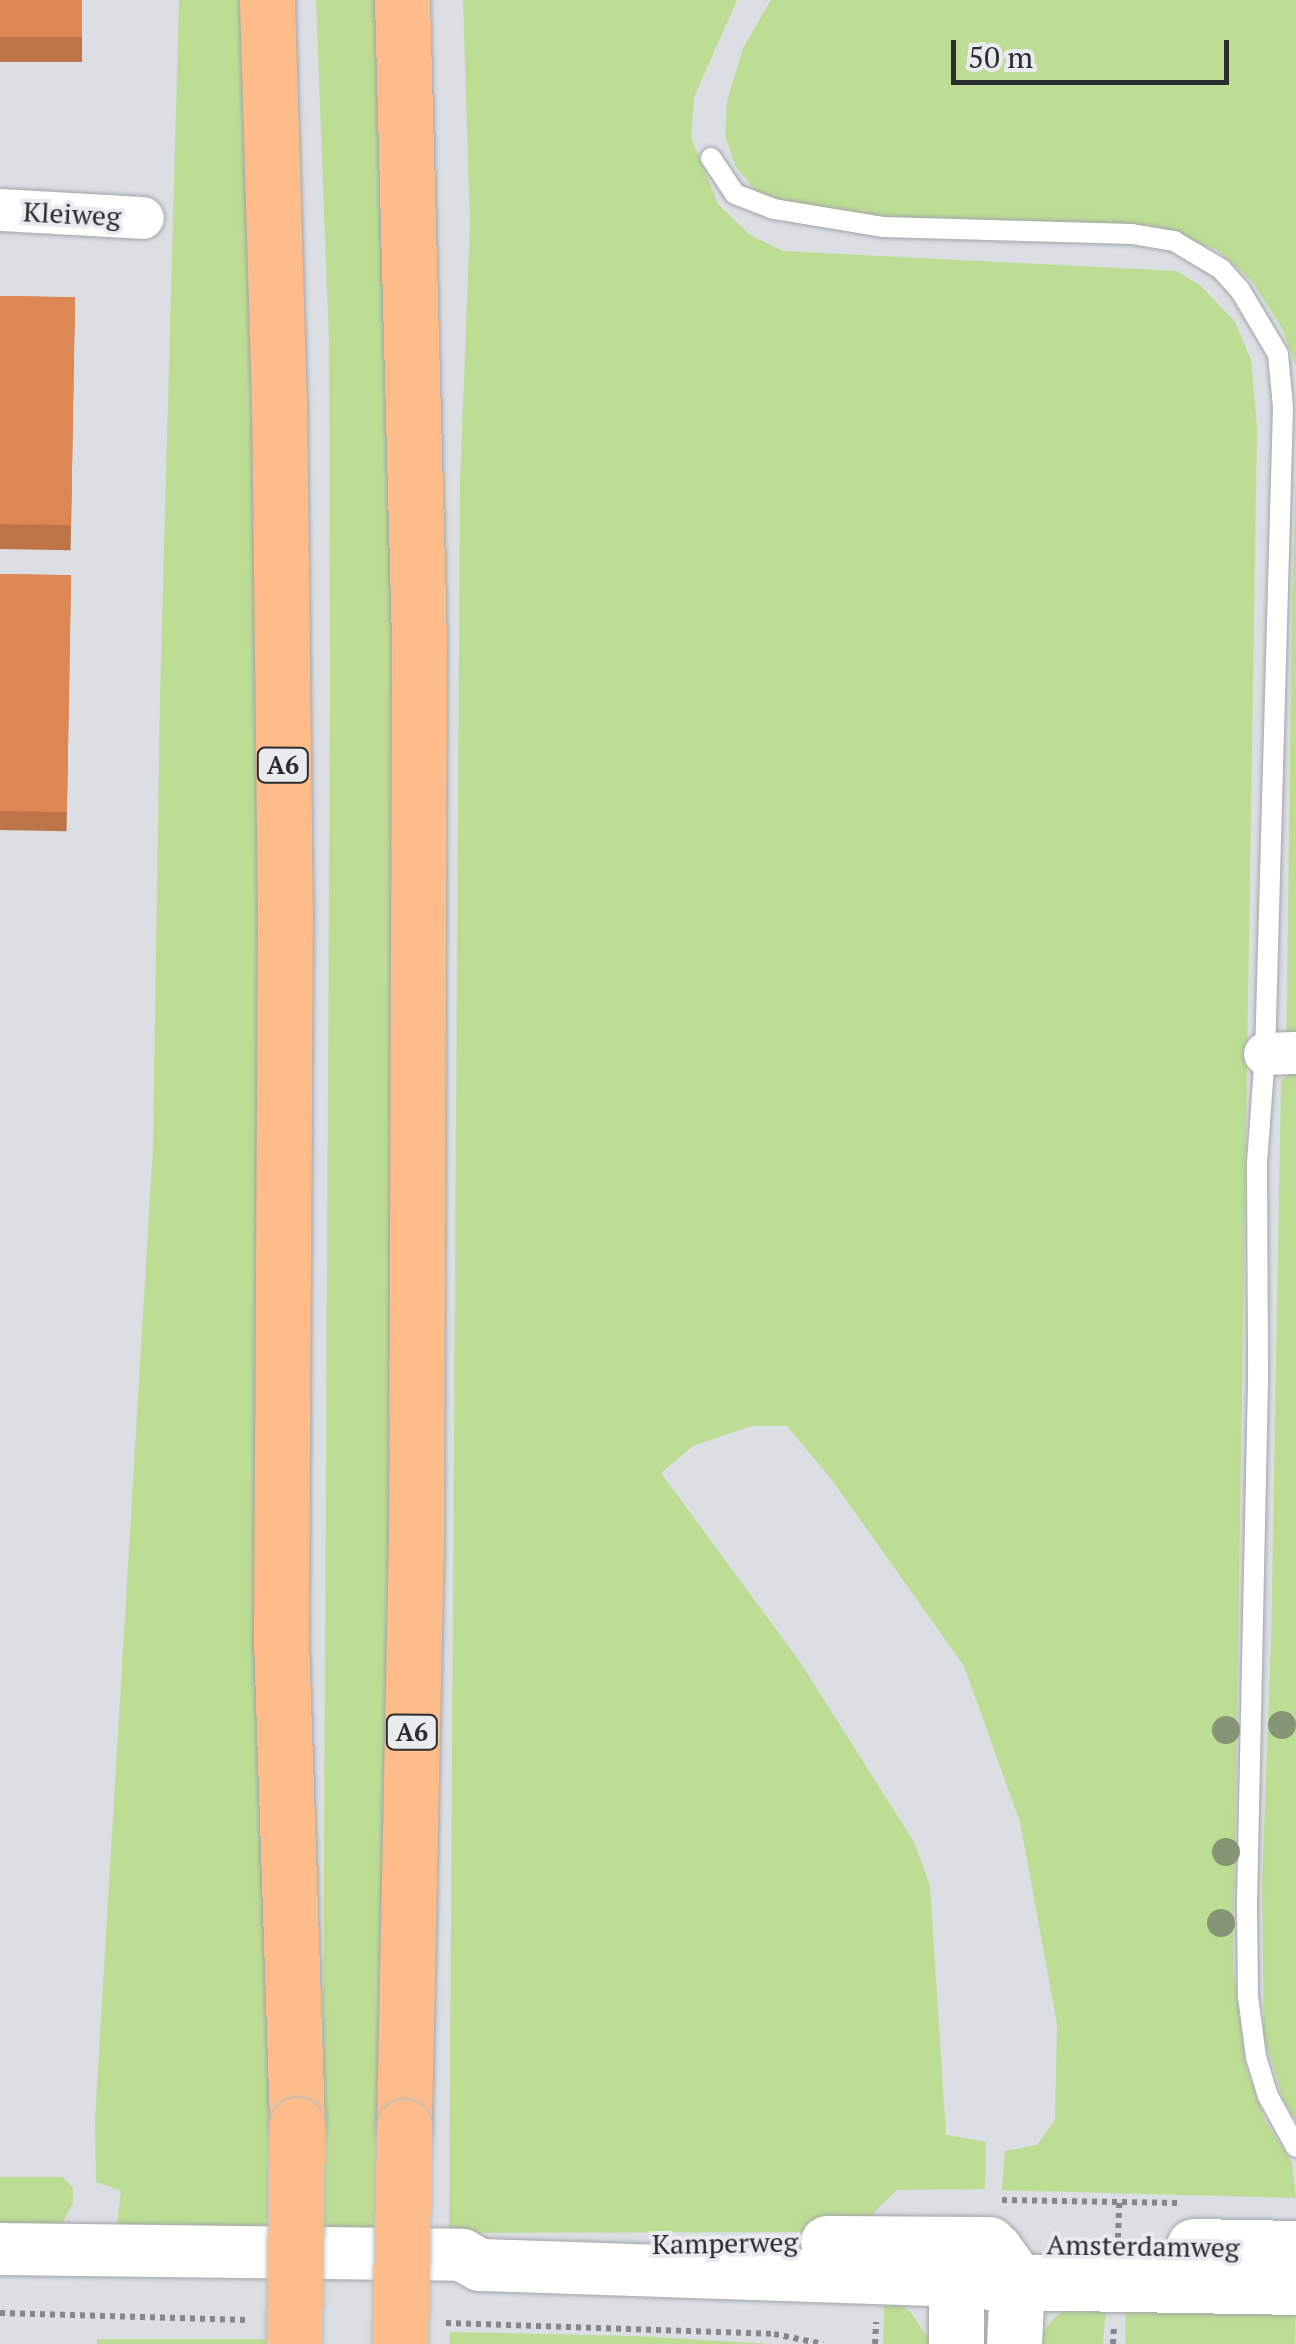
<!DOCTYPE html>
<html>
<head>
<meta charset="utf-8">
<style>
	body { margin:0 }
	#map { position:relative; width:1296px; height:2344px; overflow:hidden; background:#dbdee2; font-family:"PT Serif",serif }
	div>[style] { position:absolute }
	.green>* { inset:0; background:#bddd94; transform-origin:0 0 }
	.path>* { height:6px; margin-top:-3px; transform-origin:0; background:repeating-linear-gradient(90deg,#85878a 0 5px,transparent 0 10px) }
	.roads { filter:drop-shadow(0 0 2px #a2a5a8) drop-shadow(0 0 2px #a2a5a8) }
	.service>* { height:20px; margin:-10px; padding:0 10px; transform-origin:10px; border-radius:10px; background:#fff }
	.minor>* { height:42px; margin:-21px; padding:0 21px; transform-origin:21px; border-radius:21px; background:#fff }
	.tertiary>* { height:52px; margin:-26px; padding:0 26px; transform-origin:26px; border-radius:26px; background:#fff }
	.secondary>* { height:55px; margin:-27.5px; padding:0 27.5px; transform-origin:27.5px; border-radius:27.5px; background:#fff }
	.motorway>* { height:55px; margin:-27.5px; padding:0 27.5px; transform-origin:27.5px; border-radius:27.5px; background:#febc8b }
	.bridges { filter:drop-shadow(0 0 2px #bbbcbc) drop-shadow(0 0 2px #bbbcbc) }
	.motorway-bridge>* { height:55px; margin:-27.5px; padding:0 27.5px; transform-origin:27.5px; border-radius:27.5px; background:#febc8b }
	.trees>* { width:28px; height:28px; margin:-14px; border-radius:50%; background:#869575 }
	.wall>* { inset:0; background:#be7449; transform-origin:0 0 }
	.building>* { inset:0; background:#dd8755; transform-origin:0 0 }
	span { translate:-50% -50%; white-space:nowrap; text-align:center; line-height:1.15; -webkit-text-stroke:8px #e9ebef; paint-order:stroke }
	.shield-label span { padding:2px 8px; background:#e9ebef; border:2px solid; border-radius:8px; -webkit-text-stroke-width:0 }
	.shield-label { font-size:25px; color:#2c2d2e; font-weight:700 }
	.street-label { font-size:28px; color:#2c2d2e }
	.scale { position:absolute; left:951px; top:40px; width:278px; height:45px; box-sizing:border-box; border:5px solid #2c2d2e; border-top:0; padding-left:12px; font-size:30px; line-height:35px; white-space:nowrap; color:#2c2d2e; -webkit-text-stroke:8px #e9ebef; paint-order:stroke }
</style>
</head>
<body>
<div id="map">
	<div class="green">
		<i style="clip-path:polygon(179px 0,257px 0,272px 1771px,268px 2232px,117px 2224px,121px 2191px,96px 2182px,95px 2119px,153px 1146px,160px 695px)"></i>
		<i style="clip-path:polygon(316px 0,381px 0,396px 640px,385px 2233px,322px 2232px,330px 687px,329px 342px)"></i>
		<i style="clip-path:polygon(463px 0,737px 0,694px 97px,691px 137px,718px 204px,750px 235px,783px 251px,1177px 271px,1201px 286px,1235px 322px,1251px 360px,1257px 427px,1233px 1966px,1246px 2068px,1265px 2120px,1292px 2163px,1296px 2198px,1002px 2190px,1005px 2151px,1037px 2145px,1055px 2120px,1057px 2024px,1020px 1822px,964px 1666px,832px 1480px,787px 1426px,751px 1426px,693px 1446px,661px 1473px,800px 1662px,914px 1842px,930px 1886px,946px 2135px,986px 2142px,985px 2189px,897px 2190px,875px 2211px,867px 2232px,449px 2233px,460px 482px,470px 224px)"></i>
		<i style="clip-path:polygon(771px 0,1296px 0,1296px 366px,1282px 328px,1252px 281px,1217px 250px,1167px 232px,813px 218px,760px 197px,735px 165px,725px 135px,727px 101px,743px 48px)"></i>
		<i style="clip-path:polygon(1296px 479px,1296px 1061px,1286px 1064px,1292px 600px)"></i>
		<i style="clip-path:polygon(1296px 1069px,1296px 2121px,1282px 2096px,1264px 2036px,1262px 1883px,1271px 1643px,1281px 1081px)"></i>
		<i style="clip-path:polygon(0 2177px,63px 2177px,73px 2188px,73px 2203px,61px 2225px,0 2224px)"></i>
		<i style="left:1126px;top:2293px;width:170px;height:51px;rotate:1deg"></i>
		<i style="clip-path:polygon(885px 2294px,911px 2313px,932px 2344px,883px 2344px)"></i>
		<i style="clip-path:polygon(1107px 2294px,1103px 2344px,1034px 2344px,1054px 2318px,1072px 2305px)"></i>
		<i style="clip-path:polygon(450px 2332px,635px 2336px,771px 2344px,449px 2344px)"></i>
		<i style="left:97px;top:2339px;width:170px;height:5px"></i>
	</div>
	<div class="path">
		<i style="left:1002px;top:2200px;width:178px;rotate:1deg"></i>
		<i style="left:1118px;top:2238px;width:36px;rotate:-88deg"></i>
		<i style="left:0;top:2313px;width:249px;rotate:1.6deg"></i>
		<i style="left:446px;top:2323px;width:328px;rotate:1.9deg"></i>
		<i style="left:774px;top:2334px;width:50px;rotate:11.5deg"></i>
		<i style="left:875px;top:2344px;width:22px;rotate:-87deg"></i>
		<i style="left:1113px;top:2344px;width:19px;rotate:-87deg"></i>
	</div>
	<div class="roads">
		<div class="service">
			<i style="left:711px;top:158px;width:43px;rotate:56.3deg"></i>
			<i style="left:735px;top:194px;width:42px;rotate:21deg"></i>
			<i style="left:774px;top:209px;width:110px;rotate:9.4deg"></i>
			<i style="left:883px;top:227px;width:249px;rotate:1.6deg"></i>
			<i style="left:1132px;top:234px;width:43px;rotate:9.5deg"></i>
			<i style="left:1174px;top:241px;width:55px;rotate:30.8deg"></i>
			<i style="left:1221px;top:269px;width:28px;rotate:48deg"></i>
			<i style="left:1240px;top:290px;width:74px;rotate:59.3deg"></i>
			<i style="left:1278px;top:354px;width:53px;rotate:84.6deg"></i>
			<i style="left:1283px;top:407px;width:647px;rotate:91.59deg"></i>
			<i style="left:1265px;top:1054px;width:110px;rotate:94.2deg"></i>
			<i style="left:1257px;top:1164px;width:218px;rotate:89.7deg"></i>
			<i style="left:1258px;top:1382px;width:522px;rotate:91.21deg"></i>
			<i style="left:1247px;top:1904px;width:92px;rotate:89.4deg"></i>
			<i style="left:1248px;top:1996px;width:62px;rotate:82.5deg"></i>
			<i style="left:1256px;top:2057px;width:41px;rotate:72.9deg"></i>
			<i style="left:1268px;top:2096px;width:58px;rotate:61.2deg"></i>
		</div>
		<div class="minor">
			<i style="left:0;top:210px;width:143px;rotate:3.2deg"></i>
			<i style="left:1265px;top:1054px;width:31px;rotate:-2deg"></i>
		</div>
		<div class="tertiary">
			<i style="left:827px;top:2242px;width:163px;rotate:0.4deg"></i>
			<i style="left:0;top:2249px;width:462px;rotate:0.7deg"></i>
			<i style="left:462px;top:2255px;width:21px;rotate:29deg"></i>
			<i style="left:480px;top:2265px;width:476px;rotate:1.9deg"></i>
		</div>
		<div class="secondary">
			<i style="left:1194px;top:2246px;width:102px;rotate:1.1deg"></i>
			<i style="left:995px;top:2250px;width:38px;rotate:55deg"></i>
			<i style="left:1017px;top:2281px;width:63px;rotate:92.7deg"></i>
			<i style="left:956px;top:2281px;width:340px;rotate:1deg"></i>
			<i style="left:956px;top:2344px;width:63px;rotate:-90deg"></i>
			<i style="left:956px;top:2281px;width:34px;rotate:-47deg"></i>
		</div>
		<div class="motorway">
			<i style="left:267px;top:0;width:397px;rotate:88.3deg"></i>
			<i style="left:279px;top:397px;width:517px;rotate:89.34deg"></i>
			<i style="left:285px;top:914px;width:725px;rotate:90.32deg"></i>
			<i style="left:281px;top:1639px;width:486px;rotate:88.1deg"></i>
			<i style="left:402px;top:0;width:642px;rotate:88.48deg"></i>
			<i style="left:419px;top:642px;width:895px;rotate:90.19deg"></i>
			<i style="left:416px;top:1537px;width:590px;rotate:91.17deg"></i>
		</div>
	</div>
	<div class="bridges">
		<div class="motorway-bridge">
			<i style="left:294px;top:2344px;width:219px;rotate:-89.2deg"></i>
			<i style="left:400px;top:2344px;width:217px;rotate:-88.9deg"></i>
		</div>
	</div>
	<div class="trees">
		<i style="left:1282px;top:1725px"></i>
		<i style="left:1226px;top:1730px"></i>
		<i style="left:1226px;top:1852px"></i>
		<i style="left:1221px;top:1923px"></i>
	</div>
	<div class="wall">
		<i style="left:0;top:0;width:82px;height:62px"></i>
		<i style="left:0;top:296px;width:75px;height:253px;rotate:1deg"></i>
		<i style="left:0;top:574px;width:71px;height:256px;rotate:1deg"></i>
	</div>
	<div class="building">
		<i style="left:0;top:0;width:82px;height:37px"></i>
		<i style="left:0;top:296px;width:75px;height:228px;rotate:1deg"></i>
		<i style="left:0;top:574px;width:71px;height:237px;rotate:1deg"></i>
	</div>
	<div class="shield-label">
		<span style="left:283px;top:765px">A6</span>
		<span style="left:412px;top:1732px">A6</span>
	</div>
	<div class="street-label">
		<span style="left:72px;top:214px;rotate:3deg">Kleiweg</span>
		<span style="left:725px;top:2243px;rotate:-1deg">Kamperweg</span>
		<span style="left:1143px;top:2246px;rotate:1deg">Amsterdamweg</span>
	</div>
	<div class="scale">50 m</div>
</div>
</body>
</html>
